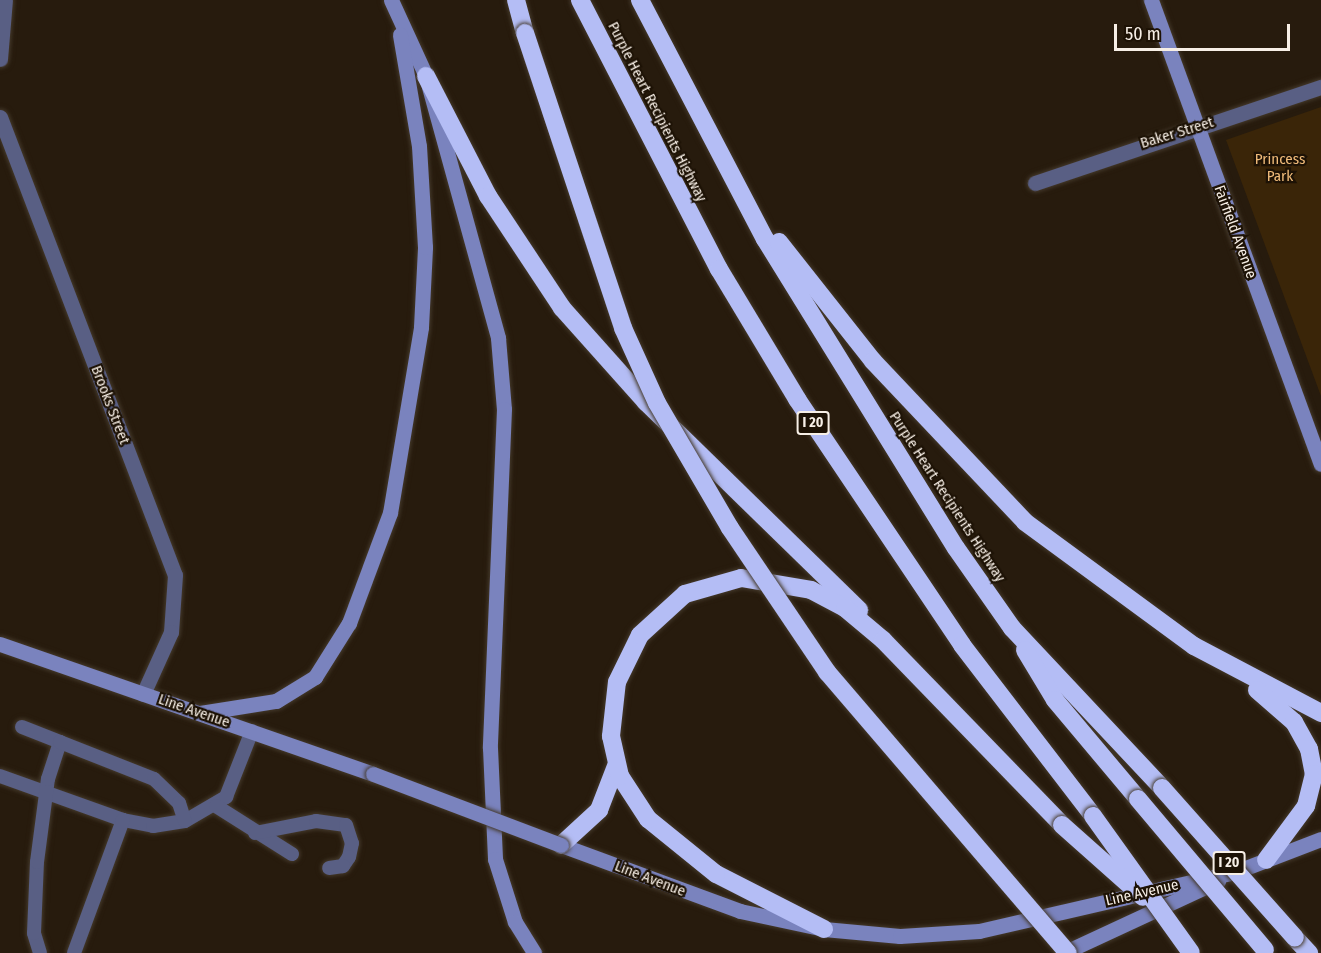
<!DOCTYPE html>
<html>
<head>
<meta charset="utf-8">
<style>
	body { margin:0 }
	#map { position:relative; width:1321px; height:953px; overflow:hidden; background:#271b0d; font-family:"Fira Sans Condensed",sans-serif }
	div>[style] { position:absolute }
	.green>* { inset:0; background:#3a2508 }
	.roads { filter:drop-shadow(0 0 2px #44392b) drop-shadow(0 0 2px #44392b) }
	.lane>* { height:14px; margin:-7px; padding:0 7px; transform-origin:7px; border-radius:7px; background:#595f84 }
	.street>* { height:15px; margin:-7.5px; padding:0 7.5px; transform-origin:7.5px; border-radius:7.5px; background:#595f84 }
	.secondary>* { height:15px; margin:-7.5px; padding:0 7.5px; transform-origin:7.5px; border-radius:7.5px; background:#7a83be }
	.highway>* { height:18px; margin:-9px; padding:0 9px; transform-origin:9px; border-radius:9px; background:#b4bdf5 }
	.bridges { filter:drop-shadow(0 0 2px #44392b) drop-shadow(0 0 2px #44392b) }
	.secondary-bridge>* { height:15px; margin:-7.5px; padding:0 7.5px; transform-origin:7.5px; border-radius:7.5px; background:#7a83be }
	.highway-bridge>* { height:18px; margin:-9px; padding:0 9px; transform-origin:9px; border-radius:9px; background:#b4bdf5 }
	span { translate:-50% -50%; white-space:nowrap; text-align:center; line-height:1.15; -webkit-text-stroke:4.5px #1d1205; paint-order:stroke }
	.shield-label span { padding:2px 4px; background:#1d1205; border:2px solid; border-radius:4px; -webkit-text-stroke-width:0 }
	.shield-label { font-size:14px; color:#f7efe6; font-weight:700 }
	.street-label { font-size:15px; color:#f7efe6 }
	.park-label { font-size:15px; color:#f1bc7a }
	.scale { position:absolute; left:1114px; top:24px; width:176px; height:27px; box-sizing:border-box; border:3px solid #f7efe6; border-top:0; padding-left:8px; font-size:18px; line-height:21px; white-space:nowrap; color:#f7efe6; -webkit-text-stroke:4px #1d1205; paint-order:stroke }
</style>
</head>
<body>
<div id="map">
	<div class="green">
		<i style="clip-path:polygon(1321px 107px,1321px 396px,1226px 140px)"></i>
	</div>
	<div class="roads">
		<div class="lane">
			<i style="left:22px;top:727px;width:41px;rotate:21.5deg"></i>
			<i style="left:0;top:776px;width:131px;rotate:19.7deg"></i>
			<i style="left:123px;top:820px;width:31px;rotate:11deg"></i>
			<i style="left:153px;top:826px;width:32px;rotate:-9deg"></i>
			<i style="left:185px;top:821px;width:48px;rotate:-30.3deg"></i>
			<i style="left:226px;top:797px;width:71px;rotate:-68.5deg"></i>
			<i style="left:216px;top:806px;width:90px;rotate:32.3deg"></i>
			<i style="left:255px;top:833px;width:62px;rotate:-11.1deg"></i>
			<i style="left:316px;top:821px;width:30px;rotate:8deg"></i>
			<i style="left:346px;top:825px;width:19px;rotate:72deg"></i>
			<i style="left:352px;top:843px;width:14px;rotate:102deg"></i>
			<i style="left:349px;top:857px;width:11px;rotate:124deg"></i>
			<i style="left:343px;top:866px;width:14px;rotate:172deg"></i>
			<i style="left:40px;top:953px;width:21px;rotate:-107deg"></i>
			<i style="left:34px;top:933px;width:71px;rotate:-87.6deg"></i>
			<i style="left:37px;top:862px;width:84px;rotate:-82.5deg"></i>
			<i style="left:48px;top:779px;width:39px;rotate:-72deg"></i>
			<i style="left:60px;top:742px;width:101px;rotate:21.5deg"></i>
			<i style="left:154px;top:779px;width:35px;rotate:44deg"></i>
			<i style="left:179px;top:803px;width:19px;rotate:72deg"></i>
			<i style="left:74px;top:953px;width:142px;rotate:-69.8deg"></i>
		</div>
		<div class="street">
			<i style="left:0;top:59px;width:59px;rotate:-85.2deg"></i>
			<i style="left:0;top:117px;width:490px;rotate:69.1deg"></i>
			<i style="left:175px;top:575px;width:57px;rotate:94deg"></i>
			<i style="left:171px;top:632px;width:68px;rotate:114.3deg"></i>
			<i style="left:1035px;top:183px;width:302px;rotate:-18.6deg"></i>
		</div>
		<div class="secondary">
			<i style="left:391px;top:0;width:84px;rotate:65.3deg"></i>
			<i style="left:426px;top:76px;width:272px;rotate:74.6deg"></i>
			<i style="left:498px;top:338px;width:71px;rotate:85.2deg"></i>
			<i style="left:504px;top:409px;width:339px;rotate:92.4deg"></i>
			<i style="left:490px;top:748px;width:111px;rotate:87.4deg"></i>
			<i style="left:495px;top:859px;width:66px;rotate:72.4deg"></i>
			<i style="left:515px;top:922px;width:36px;rotate:58deg"></i>
			<i style="left:1151px;top:0;width:494px;rotate:69.9deg"></i>
			<i style="left:0;top:644px;width:395px;rotate:19.2deg"></i>
			<i style="left:200px;top:713px;width:77px;rotate:-9deg"></i>
			<i style="left:276px;top:701px;width:46px;rotate:-31.6deg"></i>
			<i style="left:315px;top:677px;width:64px;rotate:-57.8deg"></i>
			<i style="left:349px;top:623px;width:117px;rotate:-69.6deg"></i>
			<i style="left:390px;top:513px;width:189px;rotate:-80.5deg"></i>
			<i style="left:421px;top:327px;width:80px;rotate:-87.1deg"></i>
			<i style="left:425px;top:247px;width:101px;rotate:-93.4deg"></i>
			<i style="left:419px;top:146px;width:113px;rotate:-99.7deg"></i>
			<i style="left:561px;top:845px;width:191px;rotate:20.2deg"></i>
			<i style="left:740px;top:911px;width:86px;rotate:12.1deg"></i>
			<i style="left:824px;top:929px;width:76px;rotate:5.3deg"></i>
			<i style="left:900px;top:936px;width:79px;rotate:-3.6deg"></i>
			<i style="left:979px;top:931px;width:263px;rotate:-13deg"></i>
			<i style="left:1235px;top:872px;width:92px;rotate:-21deg"></i>
			<i style="left:1063px;top:953px;width:171px;rotate:-24.9deg"></i>
		</div>
		<div class="highway">
			<i style="left:516px;top:0;width:34px;rotate:75deg"></i>
			<i style="left:580px;top:0;width:303px;rotate:62.7deg"></i>
			<i style="left:719px;top:269px;width:152px;rotate:59deg"></i>
			<i style="left:797px;top:399px;width:296px;rotate:56.1deg"></i>
			<i style="left:962px;top:645px;width:215px;rotate:52.5deg"></i>
			<i style="left:640px;top:0;width:270px;rotate:62.4deg"></i>
			<i style="left:765px;top:239px;width:363px;rotate:58.3deg"></i>
			<i style="left:956px;top:548px;width:98px;rotate:55deg"></i>
			<i style="left:1012px;top:628px;width:219px;rotate:46.8deg"></i>
			<i style="left:426px;top:76px;width:135px;rotate:62.7deg"></i>
			<i style="left:488px;top:196px;width:134px;rotate:56.5deg"></i>
			<i style="left:562px;top:308px;width:126px;rotate:48.2deg"></i>
			<i style="left:646px;top:402px;width:298px;rotate:44.3deg"></i>
			<i style="left:779px;top:242px;width:152px;rotate:51.7deg"></i>
			<i style="left:873px;top:361px;width:221px;rotate:46.6deg"></i>
			<i style="left:1025px;top:522px;width:210px;rotate:36.3deg"></i>
			<i style="left:1194px;top:646px;width:144px;rotate:27.8deg"></i>
			<i style="left:1025px;top:650px;width:58px;rotate:59deg"></i>
			<i style="left:1055px;top:700px;width:129px;rotate:50deg"></i>
			<i style="left:1257px;top:690px;width:49px;rotate:40.9deg"></i>
			<i style="left:1294px;top:722px;width:31px;rotate:61deg"></i>
			<i style="left:1309px;top:749px;width:25px;rotate:79deg"></i>
			<i style="left:1314px;top:774px;width:33px;rotate:104deg"></i>
			<i style="left:1306px;top:806px;width:67px;rotate:126.5deg"></i>
			<i style="left:561px;top:845px;width:52px;rotate:-42.6deg"></i>
			<i style="left:599px;top:810px;width:47px;rotate:-68.9deg"></i>
			<i style="left:824px;top:929px;width:121px;rotate:-153deg"></i>
			<i style="left:716px;top:874px;width:87px;rotate:-141deg"></i>
			<i style="left:648px;top:819px;width:51px;rotate:-123.1deg"></i>
			<i style="left:620px;top:776px;width:41px;rotate:-102.7deg"></i>
			<i style="left:611px;top:736px;width:54px;rotate:-83.7deg"></i>
			<i style="left:617px;top:682px;width:52px;rotate:-63.9deg"></i>
			<i style="left:640px;top:635px;width:61px;rotate:-42.3deg"></i>
			<i style="left:685px;top:594px;width:58px;rotate:-15.9deg"></i>
			<i style="left:741px;top:578px;width:71px;rotate:9.7deg"></i>
			<i style="left:811px;top:590px;width:38px;rotate:28deg"></i>
			<i style="left:845px;top:608px;width:50px;rotate:40.1deg"></i>
			<i style="left:883px;top:640px;width:257px;rotate:45.9deg"></i>
			<i style="left:1295px;top:938px;width:21px;rotate:47deg"></i>
		</div>
	</div>
	<div class="bridges">
		<div class="secondary-bridge">
			<i style="left:373px;top:774px;width:201px;rotate:20.7deg"></i>
		</div>
		<div class="highway-bridge">
			<i style="left:525px;top:33px;width:311px;rotate:71.6deg"></i>
			<i style="left:623px;top:328px;width:82px;rotate:65.6deg"></i>
			<i style="left:657px;top:403px;width:145px;rotate:59.7deg"></i>
			<i style="left:730px;top:528px;width:174px;rotate:56deg"></i>
			<i style="left:827px;top:672px;width:370px;rotate:49.4deg"></i>
			<i style="left:1162px;top:788px;width:200px;rotate:48.4deg"></i>
			<i style="left:1138px;top:799px;width:197px;rotate:49.9deg"></i>
			<i style="left:1093px;top:816px;width:168px;rotate:54.4deg"></i>
			<i style="left:1062px;top:825px;width:108px;rotate:41.6deg"></i>
		</div>
	</div>
	<div class="shield-label">
		<span style="left:813px;top:423px">I 20</span>
		<span style="left:1229px;top:863px">I 20</span>
	</div>
	<div class="street-label">
		<span style="left:657px;top:112px;rotate:63deg">Purple Heart Recipients Highway</span>
		<span style="left:1177px;top:133px;rotate:-17deg">Baker Street</span>
		<span style="left:1235px;top:232px;rotate:70deg">Fairfield Avenue</span>
		<span style="left:110px;top:405px;rotate:69deg">Brooks Street</span>
		<span style="left:947px;top:497px;rotate:57deg">Purple Heart Recipients Highway</span>
		<span style="left:194px;top:711px;rotate:19deg">Line Avenue</span>
		<span style="left:650px;top:879px;rotate:21deg">Line Avenue</span>
		<span style="left:1142px;top:893px;rotate:-13deg">Line Avenue</span>
	</div>
	<div class="park-label">
		<span style="left:1280px;top:168px">Princess<br>Park</span>
	</div>
	<div class="scale">50 m</div>
</div>
</body>
</html>
